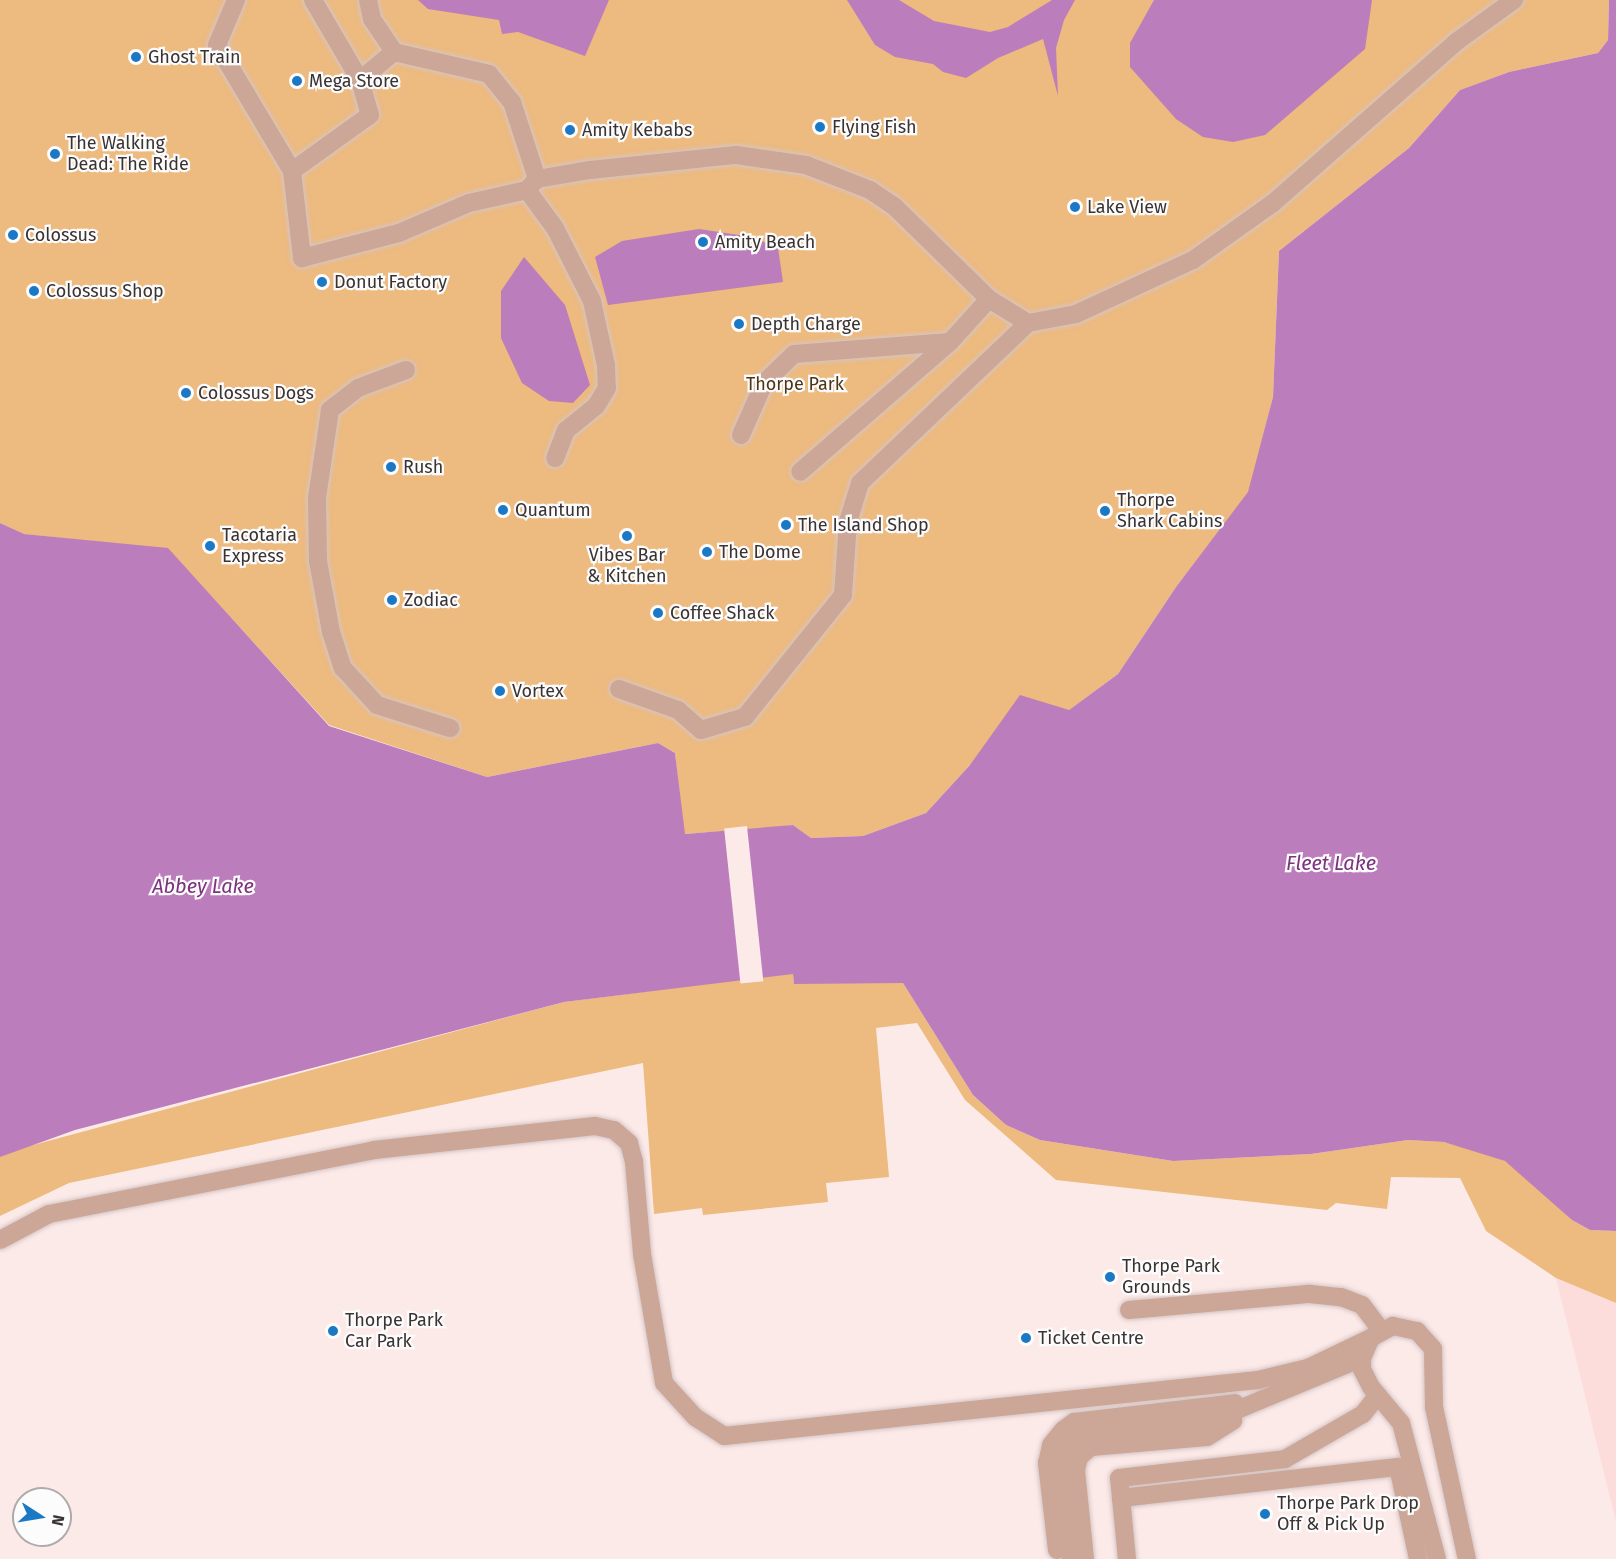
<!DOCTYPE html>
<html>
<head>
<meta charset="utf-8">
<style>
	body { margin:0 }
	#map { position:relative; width:1616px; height:1559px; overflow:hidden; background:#fceae9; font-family:"Fira Sans",sans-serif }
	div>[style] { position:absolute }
	.built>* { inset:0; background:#fddddc }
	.green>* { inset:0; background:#edba7f }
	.water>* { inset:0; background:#bb7dbb }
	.pier>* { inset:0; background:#fceae9; transform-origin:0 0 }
	.roads { filter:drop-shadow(0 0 2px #d5c5c4) drop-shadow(0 0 2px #d5c5c4) }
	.minor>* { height:18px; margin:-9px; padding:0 9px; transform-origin:9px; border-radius:9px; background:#cca696 }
	.dots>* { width:16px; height:16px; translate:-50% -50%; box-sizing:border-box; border:3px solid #fcfcfc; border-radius:50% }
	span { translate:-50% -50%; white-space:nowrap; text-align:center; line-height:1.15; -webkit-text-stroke:4.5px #fcfcfc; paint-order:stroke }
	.poi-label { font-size:18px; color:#3b3232 }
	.left { translate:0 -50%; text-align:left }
	.park-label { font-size:18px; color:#4e3516 }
	.water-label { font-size:20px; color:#7c327e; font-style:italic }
	.north { position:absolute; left:12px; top:1487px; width:60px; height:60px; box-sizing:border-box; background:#fcfcfc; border:2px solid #afabab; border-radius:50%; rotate:102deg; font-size:16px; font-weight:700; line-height:24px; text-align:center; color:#3b3232 }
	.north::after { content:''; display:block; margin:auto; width:21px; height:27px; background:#1b78c5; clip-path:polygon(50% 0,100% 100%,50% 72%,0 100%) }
</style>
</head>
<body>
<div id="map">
	<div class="built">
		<i style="clip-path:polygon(1556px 1278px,1616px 1303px,1616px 1522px)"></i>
	</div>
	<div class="green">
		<i style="clip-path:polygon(0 0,1154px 0,1153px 4px,1370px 5px,1372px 0,1609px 0,1608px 40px,1598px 53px,1509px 72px,1460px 90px,1409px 148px,1279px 251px,1273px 397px,1249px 492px,1176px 587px,1118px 674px,1069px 710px,970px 765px,926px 813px,863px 836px,811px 838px,793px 825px,778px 827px,794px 983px,903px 983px,973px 1095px,1006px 1125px,1040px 1140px,1173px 1161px,1311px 1154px,1408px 1140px,1444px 1142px,1484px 1151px,1505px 1161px,1529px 1178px,1572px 1220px,1590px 1230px,1616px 1231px,1616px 1303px,1556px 1278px,1486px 1231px,1460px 1178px,1391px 1177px,1387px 1209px,1336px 1203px,1327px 1210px,1056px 1180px,965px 1100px,917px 1023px,876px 1028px,889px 1177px,826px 1183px,828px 1202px,703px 1215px,702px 1208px,654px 1214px,643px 1063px,69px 1183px,0 1216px,0 1157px,11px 1151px,564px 1002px,737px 980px,724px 831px,684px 834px,675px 753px,658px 743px,487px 777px,329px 725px,168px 549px,23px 534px,0 523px)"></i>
	</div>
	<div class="water">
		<i style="clip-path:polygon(418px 0,609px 0,585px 56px,518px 32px,502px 34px,499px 20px,428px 9px)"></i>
		<i style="clip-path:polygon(847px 0,899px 0,934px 21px,990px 32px,1008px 27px,1052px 0,1075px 0,1064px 20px,1056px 48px,1058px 96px,1043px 39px,998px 58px,966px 78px,943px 72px,933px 64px,895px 57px,875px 45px)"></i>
		<i style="clip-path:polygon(1154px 0,1372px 0,1365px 49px,1265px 135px,1233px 142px,1203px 137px,1176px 119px,1130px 67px,1130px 43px)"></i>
		<i style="clip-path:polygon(1609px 0,1616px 0,1616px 1231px,1590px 1230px,1572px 1220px,1505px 1161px,1444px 1142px,1408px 1140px,1311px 1154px,1173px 1161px,1040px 1140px,1006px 1125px,973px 1095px,903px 983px,794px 984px,793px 974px,564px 1002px,75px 1130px,0 1157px,0 523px,24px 534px,168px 548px,329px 726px,487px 777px,658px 743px,675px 753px,685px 834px,793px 825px,811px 838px,863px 836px,926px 813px,970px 765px,1020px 695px,1069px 710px,1118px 674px,1176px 587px,1248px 492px,1273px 397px,1279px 251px,1409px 148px,1460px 90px,1509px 72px,1598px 53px,1608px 40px)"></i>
		<i style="clip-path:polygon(699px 229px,752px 237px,778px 248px,783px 282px,608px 305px,595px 257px,622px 241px)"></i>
		<i style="clip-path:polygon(524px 257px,565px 305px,590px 385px,573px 403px,549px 401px,522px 383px,501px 338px,501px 291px)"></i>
	</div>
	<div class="pier">
		<i style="left:747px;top:826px;width:156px;height:23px;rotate:84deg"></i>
	</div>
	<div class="roads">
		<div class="minor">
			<i style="left:236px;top:0;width:49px;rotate:112.9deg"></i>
			<i style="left:217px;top:45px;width:147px;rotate:59.2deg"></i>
			<i style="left:292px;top:171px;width:88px;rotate:83.4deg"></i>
			<i style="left:302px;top:258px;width:100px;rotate:-14.5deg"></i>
			<i style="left:399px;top:233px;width:76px;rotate:-23.2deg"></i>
			<i style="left:469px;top:203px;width:59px;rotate:-12.6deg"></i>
			<i style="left:527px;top:190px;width:15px;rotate:-48deg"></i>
			<i style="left:537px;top:179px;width:54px;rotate:-9.6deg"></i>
			<i style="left:590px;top:170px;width:147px;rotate:-5.9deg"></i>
			<i style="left:736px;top:155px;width:71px;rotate:8.1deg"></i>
			<i style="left:806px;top:165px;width:69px;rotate:21.3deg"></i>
			<i style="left:870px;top:190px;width:29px;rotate:34deg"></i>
			<i style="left:894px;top:206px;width:133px;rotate:44.4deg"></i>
			<i style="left:989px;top:299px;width:58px;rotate:132.2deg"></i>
			<i style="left:950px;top:342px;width:198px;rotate:139.1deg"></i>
			<i style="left:313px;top:0;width:93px;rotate:59.6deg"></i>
			<i style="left:368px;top:0;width:19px;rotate:78deg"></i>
			<i style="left:372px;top:19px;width:40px;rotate:56deg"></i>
			<i style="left:292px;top:171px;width:96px;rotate:-35.7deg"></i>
			<i style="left:370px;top:115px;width:36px;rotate:-106deg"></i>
			<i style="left:360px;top:80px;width:44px;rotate:-39.5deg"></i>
			<i style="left:394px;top:52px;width:98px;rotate:13deg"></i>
			<i style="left:489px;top:74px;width:36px;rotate:51deg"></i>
			<i style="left:512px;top:102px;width:81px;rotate:72deg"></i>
			<i style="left:527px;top:190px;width:47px;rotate:53.6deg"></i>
			<i style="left:555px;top:228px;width:82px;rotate:63.1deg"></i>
			<i style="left:592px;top:301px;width:66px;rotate:77.7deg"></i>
			<i style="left:606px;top:365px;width:23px;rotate:88deg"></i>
			<i style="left:607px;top:388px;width:21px;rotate:121deg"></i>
			<i style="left:596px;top:406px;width:38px;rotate:141deg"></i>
			<i style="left:566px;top:430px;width:30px;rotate:111deg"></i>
			<i style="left:989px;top:299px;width:46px;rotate:31.6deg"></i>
			<i style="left:406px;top:370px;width:51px;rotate:159.4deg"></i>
			<i style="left:358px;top:388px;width:36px;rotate:142deg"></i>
			<i style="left:330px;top:410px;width:89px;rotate:98.4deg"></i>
			<i style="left:317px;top:498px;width:63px;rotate:89.1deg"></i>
			<i style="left:318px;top:561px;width:72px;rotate:79.6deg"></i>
			<i style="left:331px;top:632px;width:38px;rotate:72deg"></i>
			<i style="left:343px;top:668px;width:50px;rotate:47.4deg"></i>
			<i style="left:377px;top:705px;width:77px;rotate:17.5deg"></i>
			<i style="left:741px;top:435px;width:57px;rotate:-66.1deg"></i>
			<i style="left:764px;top:383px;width:42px;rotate:-44deg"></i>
			<i style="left:794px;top:354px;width:156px;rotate:-4.4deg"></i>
			<i style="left:619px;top:689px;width:63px;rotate:19.6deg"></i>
			<i style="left:678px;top:710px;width:30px;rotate:41deg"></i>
			<i style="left:701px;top:730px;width:46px;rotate:-16.5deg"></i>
			<i style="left:745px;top:717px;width:156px;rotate:-51.2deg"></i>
			<i style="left:843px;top:595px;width:73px;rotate:-86.1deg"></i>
			<i style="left:848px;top:522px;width:41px;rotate:-72.9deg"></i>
			<i style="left:860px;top:483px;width:232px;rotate:-43.6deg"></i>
			<i style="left:1028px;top:323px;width:49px;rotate:-10.6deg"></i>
			<i style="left:1076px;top:314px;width:129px;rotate:-24.8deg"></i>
			<i style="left:1193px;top:260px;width:98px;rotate:-35.5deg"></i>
			<i style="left:1273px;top:203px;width:244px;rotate:-41.3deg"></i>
			<i style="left:1456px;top:42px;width:72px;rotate:-35.9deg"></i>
			<i style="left:0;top:1240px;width:55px;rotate:-28deg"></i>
			<i style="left:49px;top:1214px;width:331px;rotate:-11.1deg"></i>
			<i style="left:374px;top:1150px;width:222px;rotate:-6.2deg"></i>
			<i style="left:595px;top:1126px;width:19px;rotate:12deg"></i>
			<i style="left:614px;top:1130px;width:20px;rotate:41deg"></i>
			<i style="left:629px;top:1143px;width:20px;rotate:75deg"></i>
			<i style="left:634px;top:1162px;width:92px;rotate:85deg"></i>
			<i style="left:642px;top:1254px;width:131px;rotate:80.3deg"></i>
			<i style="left:664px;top:1383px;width:46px;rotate:47.6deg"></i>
			<i style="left:695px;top:1417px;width:35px;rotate:33deg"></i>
			<i style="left:724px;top:1436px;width:537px;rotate:-5.99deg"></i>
			<i style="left:1258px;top:1380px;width:51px;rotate:-13.5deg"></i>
			<i style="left:1308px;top:1368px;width:70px;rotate:-25.5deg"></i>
			<i style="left:1129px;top:1310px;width:182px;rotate:-5.1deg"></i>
			<i style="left:1310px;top:1294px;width:31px;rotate:6deg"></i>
			<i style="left:1341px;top:1297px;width:22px;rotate:21deg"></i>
			<i style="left:1362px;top:1305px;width:31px;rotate:53deg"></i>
			<i style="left:1121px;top:1498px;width:279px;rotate:-6.4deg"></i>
			<i style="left:1398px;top:1467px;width:94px;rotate:77.7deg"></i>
			<i style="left:1057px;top:1550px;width:88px;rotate:-96.6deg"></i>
			<i style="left:1047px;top:1463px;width:18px;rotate:-77deg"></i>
			<i style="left:1051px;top:1445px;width:19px;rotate:-51deg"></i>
			<i style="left:1063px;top:1430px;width:14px;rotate:-36deg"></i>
			<i style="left:1074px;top:1422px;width:162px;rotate:-6.7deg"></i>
			<i style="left:1071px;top:1559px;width:93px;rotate:-95.5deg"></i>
			<i style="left:1062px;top:1466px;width:17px;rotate:-83deg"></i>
			<i style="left:1064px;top:1449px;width:12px;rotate:-42deg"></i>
			<i style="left:1073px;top:1441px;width:17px;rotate:-21deg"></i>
			<i style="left:1089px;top:1435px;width:120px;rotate:-6.2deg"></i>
			<i style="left:1208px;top:1422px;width:167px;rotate:-22.6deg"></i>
			<i style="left:1085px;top:1559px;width:89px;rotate:-95.8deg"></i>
			<i style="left:1076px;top:1470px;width:13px;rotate:-77deg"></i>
			<i style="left:1079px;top:1457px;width:16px;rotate:-40deg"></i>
			<i style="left:1091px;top:1447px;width:116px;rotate:-4.9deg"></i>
			<i style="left:1207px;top:1437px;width:31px;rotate:-32deg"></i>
			<i style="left:1127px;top:1559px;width:81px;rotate:-95.6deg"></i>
			<i style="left:1119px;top:1478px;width:167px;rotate:-6.5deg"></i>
			<i style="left:1285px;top:1459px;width:90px;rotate:-30deg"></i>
			<i style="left:1363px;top:1414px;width:24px;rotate:-52deg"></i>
			<i style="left:1437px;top:1559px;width:141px;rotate:-104.8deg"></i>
			<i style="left:1401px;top:1423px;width:47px;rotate:-129.8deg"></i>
			<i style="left:1371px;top:1387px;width:20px;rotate:-117deg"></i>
			<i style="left:1362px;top:1369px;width:11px;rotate:-90deg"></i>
			<i style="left:1362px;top:1358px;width:22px;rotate:-66deg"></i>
			<i style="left:1371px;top:1338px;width:25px;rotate:-29deg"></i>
			<i style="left:1393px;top:1326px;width:25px;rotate:12deg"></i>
			<i style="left:1417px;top:1331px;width:24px;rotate:48deg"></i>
			<i style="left:1433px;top:1349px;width:58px;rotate:89deg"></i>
			<i style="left:1434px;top:1407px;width:156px;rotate:77.8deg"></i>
		</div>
	</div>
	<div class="dots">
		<i style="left:136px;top:57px;background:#1b78c5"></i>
		<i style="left:297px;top:81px;background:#1b78c5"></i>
		<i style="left:820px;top:127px;background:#1b78c5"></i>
		<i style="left:570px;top:130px;background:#1b78c5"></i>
		<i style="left:55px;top:154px;background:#1b78c5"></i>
		<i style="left:1075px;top:207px;background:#1b78c5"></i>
		<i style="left:13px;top:235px;background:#1b78c5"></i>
		<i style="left:703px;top:242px;background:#1b78c5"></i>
		<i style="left:322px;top:282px;background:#1b78c5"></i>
		<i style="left:34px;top:291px;background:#1b78c5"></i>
		<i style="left:739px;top:324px;background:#1b78c5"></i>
		<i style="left:186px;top:393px;background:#1b78c5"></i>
		<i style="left:391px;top:467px;background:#1b78c5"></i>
		<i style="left:503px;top:510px;background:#1b78c5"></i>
		<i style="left:1105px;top:511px;background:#1b78c5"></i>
		<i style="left:786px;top:525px;background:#1b78c5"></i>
		<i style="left:627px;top:536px;background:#1b78c5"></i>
		<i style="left:210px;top:546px;background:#1b78c5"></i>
		<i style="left:707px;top:552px;background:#1b78c5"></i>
		<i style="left:392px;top:600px;background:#1b78c5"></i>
		<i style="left:658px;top:613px;background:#1b78c5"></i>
		<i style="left:500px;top:691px;background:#1b78c5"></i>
		<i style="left:1110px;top:1277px;background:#1b78c5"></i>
		<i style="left:333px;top:1331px;background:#1b78c5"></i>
		<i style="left:1026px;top:1338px;background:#1b78c5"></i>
		<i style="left:1265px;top:1514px;background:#1b78c5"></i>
	</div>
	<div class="poi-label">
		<span class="left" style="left:148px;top:57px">Ghost Train</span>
		<span class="left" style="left:309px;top:81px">Mega Store</span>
		<span class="left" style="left:832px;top:127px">Flying Fish</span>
		<span class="left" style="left:582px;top:130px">Amity Kebabs</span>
		<span class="left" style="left:67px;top:154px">The Walking<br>Dead: The Ride</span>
		<span class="left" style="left:1087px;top:207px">Lake View</span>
		<span class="left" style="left:25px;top:235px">Colossus</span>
		<span class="left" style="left:715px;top:242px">Amity Beach</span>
		<span class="left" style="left:334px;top:282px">Donut Factory</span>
		<span class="left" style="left:46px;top:291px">Colossus Shop</span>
		<span class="left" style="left:751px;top:324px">Depth Charge</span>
		<span class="left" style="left:198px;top:393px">Colossus Dogs</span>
		<span class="left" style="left:403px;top:467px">Rush</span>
		<span class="left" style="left:1117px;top:511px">Thorpe<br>Shark Cabins</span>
		<span class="left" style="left:515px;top:510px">Quantum</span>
		<span class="left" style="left:798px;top:525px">The Island Shop</span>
		<span class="left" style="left:222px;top:546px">Tacotaria<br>Express</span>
		<span class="left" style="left:719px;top:552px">The Dome</span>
		<span style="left:627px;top:566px">Vibes Bar<br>&amp; Kitchen</span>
		<span class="left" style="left:404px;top:600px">Zodiac</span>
		<span class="left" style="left:670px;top:613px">Coffee Shack</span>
		<span class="left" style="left:512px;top:691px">Vortex</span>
		<span class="left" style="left:1122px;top:1277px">Thorpe Park<br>Grounds</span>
		<span class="left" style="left:345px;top:1331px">Thorpe Park<br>Car Park</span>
		<span class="left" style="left:1038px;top:1338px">Ticket Centre</span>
		<span class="left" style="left:1277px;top:1514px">Thorpe Park Drop<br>Off &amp; Pick Up</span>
	</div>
	<div class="park-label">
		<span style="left:795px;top:384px">Thorpe Park</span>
	</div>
	<div class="water-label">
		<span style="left:1331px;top:863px">Fleet Lake</span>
		<span style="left:203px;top:886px">Abbey Lake</span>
	</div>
	<div class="north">N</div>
</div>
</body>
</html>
